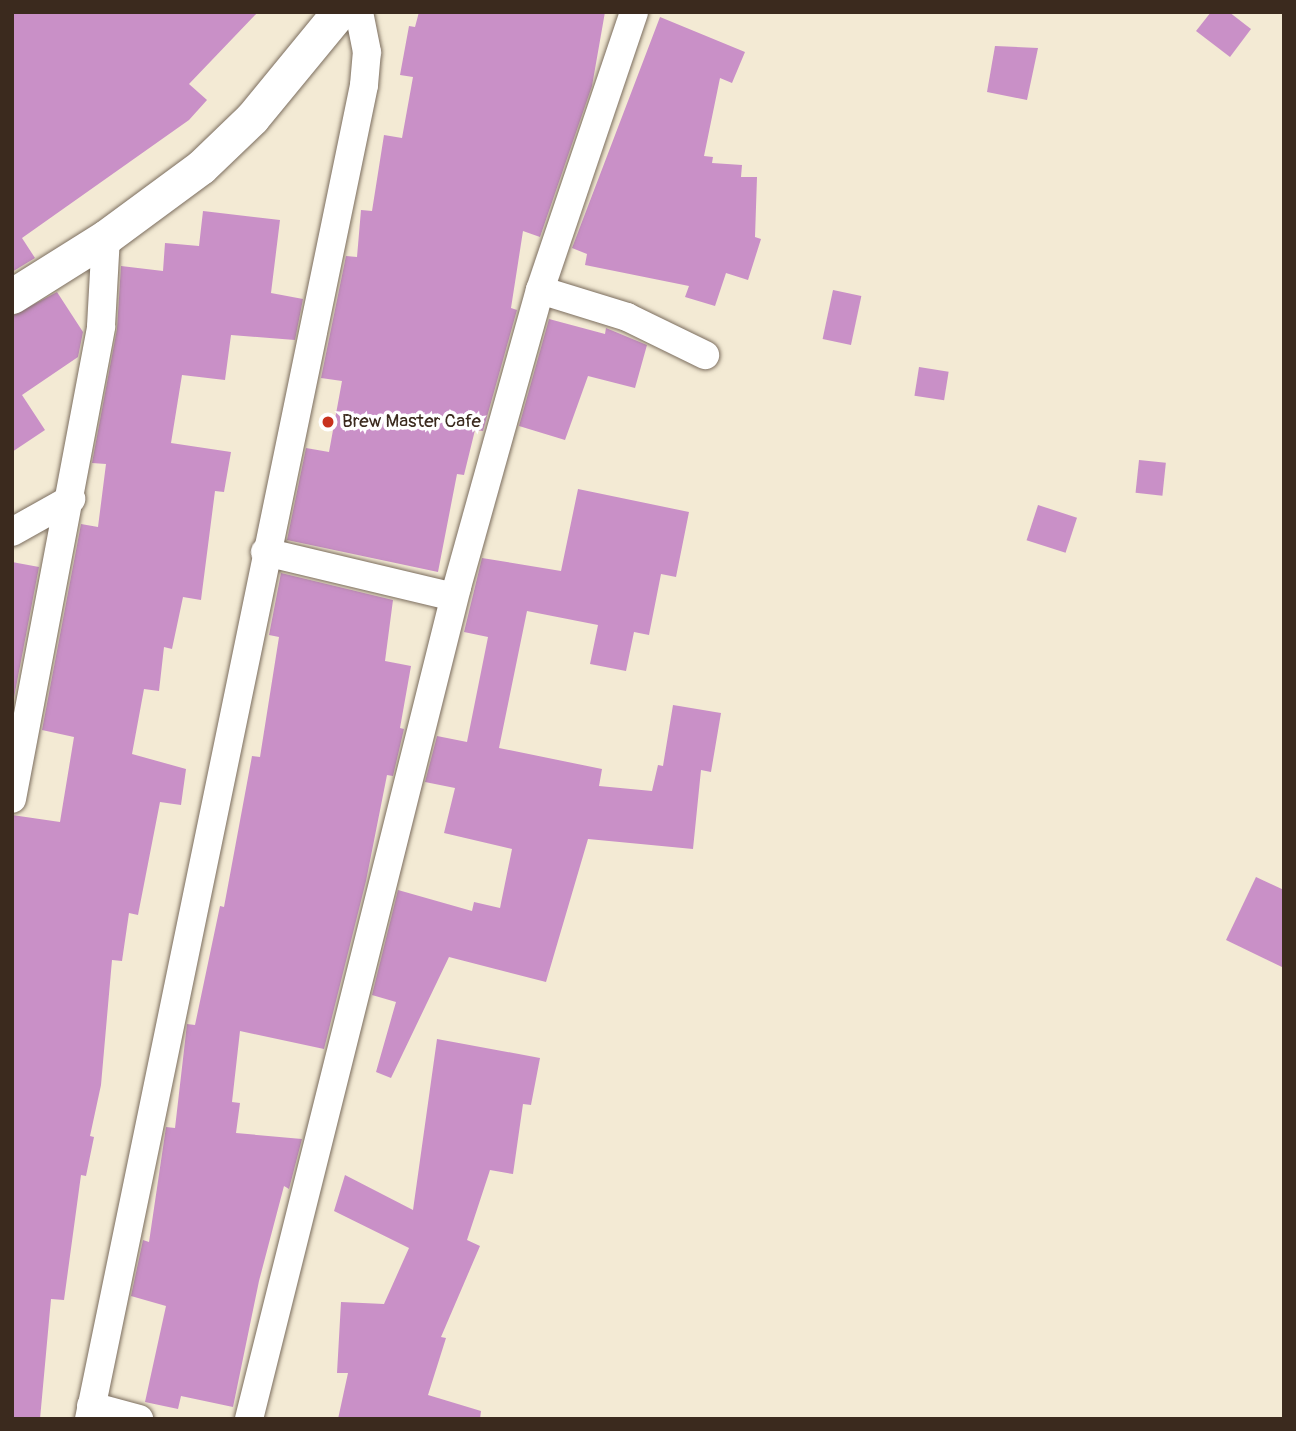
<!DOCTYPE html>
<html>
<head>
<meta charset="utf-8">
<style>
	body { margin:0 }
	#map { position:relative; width:1296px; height:1431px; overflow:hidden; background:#f3ead4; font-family:Pangolin,sans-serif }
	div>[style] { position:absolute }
	.building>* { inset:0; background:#c990c7; transform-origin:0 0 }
	.roads { filter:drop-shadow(0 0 2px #7b6d5e) drop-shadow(0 0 2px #7b6d5e) }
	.minor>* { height:28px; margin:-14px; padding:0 14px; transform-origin:14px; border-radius:14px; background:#fff }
	.tertiary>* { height:35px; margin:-17.5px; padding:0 17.5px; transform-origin:17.5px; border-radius:17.5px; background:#fff }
	.dots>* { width:19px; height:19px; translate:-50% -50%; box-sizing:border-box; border:4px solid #fff; border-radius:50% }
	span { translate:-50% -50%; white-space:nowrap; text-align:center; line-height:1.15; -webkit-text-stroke:7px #fff; paint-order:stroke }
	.poi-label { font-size:19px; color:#3b2a1e }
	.left { translate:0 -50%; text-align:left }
	.frame { position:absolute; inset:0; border:14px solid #3b2a1e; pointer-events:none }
</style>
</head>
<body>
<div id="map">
	<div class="building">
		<i style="clip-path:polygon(12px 12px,258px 12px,189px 84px,207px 100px,189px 120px,22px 238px,35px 258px,12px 272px)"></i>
		<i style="clip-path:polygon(419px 12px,605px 12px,592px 86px,540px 237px,523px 231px,511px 308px,517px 310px,483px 431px,475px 430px,464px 475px,457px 474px,438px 572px,287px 540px,306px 448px,329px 452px,342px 381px,321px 378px,346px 256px,357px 257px,361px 210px,372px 211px,384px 135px,402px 138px,413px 77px,400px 75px,409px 26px,415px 27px)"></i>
		<i style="clip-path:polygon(1211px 12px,1229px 12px,1251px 29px,1230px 57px,1196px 31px)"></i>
		<i style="clip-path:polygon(660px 17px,745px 52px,732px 83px,720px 78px,704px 156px,713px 157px,712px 163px,742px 165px,741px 177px,757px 177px,755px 237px,761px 239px,748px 280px,726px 273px,715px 306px,685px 297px,689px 286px,585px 265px,587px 254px,572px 248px)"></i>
		<i style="clip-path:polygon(995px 46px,1038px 48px,1027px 100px,987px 92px)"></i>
		<i style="clip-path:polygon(203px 211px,280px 220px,271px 293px,303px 299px,295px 340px,231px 335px,225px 380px,182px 375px,171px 443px,231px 452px,224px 492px,215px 491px,201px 600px,183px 597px,172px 649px,164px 647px,159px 691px,144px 689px,132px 754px,186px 769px,181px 805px,160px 802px,138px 915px,129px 913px,122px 961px,112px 960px,101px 1085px,90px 1136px,94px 1137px,86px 1176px,81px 1175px,64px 1300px,51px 1299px,40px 1419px,12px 1419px,12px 815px,60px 822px,74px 737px,42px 730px,81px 524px,98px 527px,106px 464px,92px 463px,117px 329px,121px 266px,163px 271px,165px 243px,199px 246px)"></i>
		<i style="left:833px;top:290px;width:29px;height:50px;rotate:12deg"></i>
		<i style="clip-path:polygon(57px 292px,83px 332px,78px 357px,22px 395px,45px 430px,12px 452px,12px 316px)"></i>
		<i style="clip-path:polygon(549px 319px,605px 334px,606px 328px,647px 345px,635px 388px,588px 376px,565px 440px,519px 426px)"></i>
		<i style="left:919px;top:367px;width:30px;height:29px;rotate:9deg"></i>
		<i style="left:1139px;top:460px;width:27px;height:33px;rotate:6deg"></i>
		<i style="clip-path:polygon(578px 489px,689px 512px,676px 577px,661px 574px,649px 635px,634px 632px,626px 671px,590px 664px,598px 625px,527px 611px,499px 748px,602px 769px,599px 786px,652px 791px,658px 765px,663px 766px,673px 705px,721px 713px,711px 772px,701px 770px,693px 849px,588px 839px,546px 982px,449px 957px,391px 1078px,376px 1072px,396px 1002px,372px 995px,398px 890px,472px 911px,474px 902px,500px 908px,512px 849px,444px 833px,455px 788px,425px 782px,437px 736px,467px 742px,488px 637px,464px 632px,482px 558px,561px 571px)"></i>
		<i style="left:1038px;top:505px;width:41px;height:37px;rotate:18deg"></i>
		<i style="clip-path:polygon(12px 562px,39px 567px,12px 708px)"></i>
		<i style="clip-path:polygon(281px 573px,393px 600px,385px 661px,411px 666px,400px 728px,404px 729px,393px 776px,387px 775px,366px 881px,324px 1049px,240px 1031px,232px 1102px,240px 1103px,236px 1133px,302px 1139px,289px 1189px,284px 1186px,259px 1281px,233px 1407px,181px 1396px,178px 1409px,145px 1402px,166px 1306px,131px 1296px,143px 1240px,149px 1242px,166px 1127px,175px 1128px,187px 1024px,195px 1025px,220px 906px,224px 907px,252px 756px,260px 757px,279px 637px,269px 635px)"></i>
		<i style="clip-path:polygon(1256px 877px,1284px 890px,1284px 968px,1226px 940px)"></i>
		<i style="clip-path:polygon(437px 1039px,540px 1058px,531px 1105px,523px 1104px,513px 1174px,490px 1170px,467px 1240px,480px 1246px,441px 1337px,446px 1338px,428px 1395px,481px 1411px,480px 1419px,338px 1419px,348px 1373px,337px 1373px,341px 1302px,384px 1304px,409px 1248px,334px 1211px,345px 1175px,413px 1210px)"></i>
	</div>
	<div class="roads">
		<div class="minor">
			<i style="left:540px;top:290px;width:91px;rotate:17.2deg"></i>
			<i style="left:627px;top:317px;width:87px;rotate:26deg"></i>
			<i style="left:12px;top:532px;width:68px;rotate:-29.2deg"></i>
			<i style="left:265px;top:552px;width:194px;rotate:13.4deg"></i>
			<i style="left:12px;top:799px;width:481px;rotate:-79.3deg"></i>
			<i style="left:101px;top:326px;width:89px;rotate:-86.8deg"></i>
			<i style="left:91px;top:1406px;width:50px;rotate:15.2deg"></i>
			<i style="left:89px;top:1419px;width:1362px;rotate:-78.35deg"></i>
			<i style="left:364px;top:85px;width:33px;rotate:-85deg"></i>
			<i style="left:367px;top:52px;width:41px;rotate:-101.3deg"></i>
			<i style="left:249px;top:1419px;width:858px;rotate:-75.96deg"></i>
			<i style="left:457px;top:587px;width:308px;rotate:-74.4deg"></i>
			<i style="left:540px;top:290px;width:293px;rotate:-71.3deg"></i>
		</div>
		<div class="tertiary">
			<i style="left:12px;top:296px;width:111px;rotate:-32.1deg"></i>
			<i style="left:106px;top:237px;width:118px;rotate:-36.4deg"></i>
			<i style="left:201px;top:167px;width:71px;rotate:-43.9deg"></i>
			<i style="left:252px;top:118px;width:137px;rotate:-50.6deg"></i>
		</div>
	</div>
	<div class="dots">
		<i style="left:328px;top:422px;background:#c8321e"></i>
	</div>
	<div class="poi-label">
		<span class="left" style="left:342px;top:422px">Brew Master Cafe</span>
	</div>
	<div class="frame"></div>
</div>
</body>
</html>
